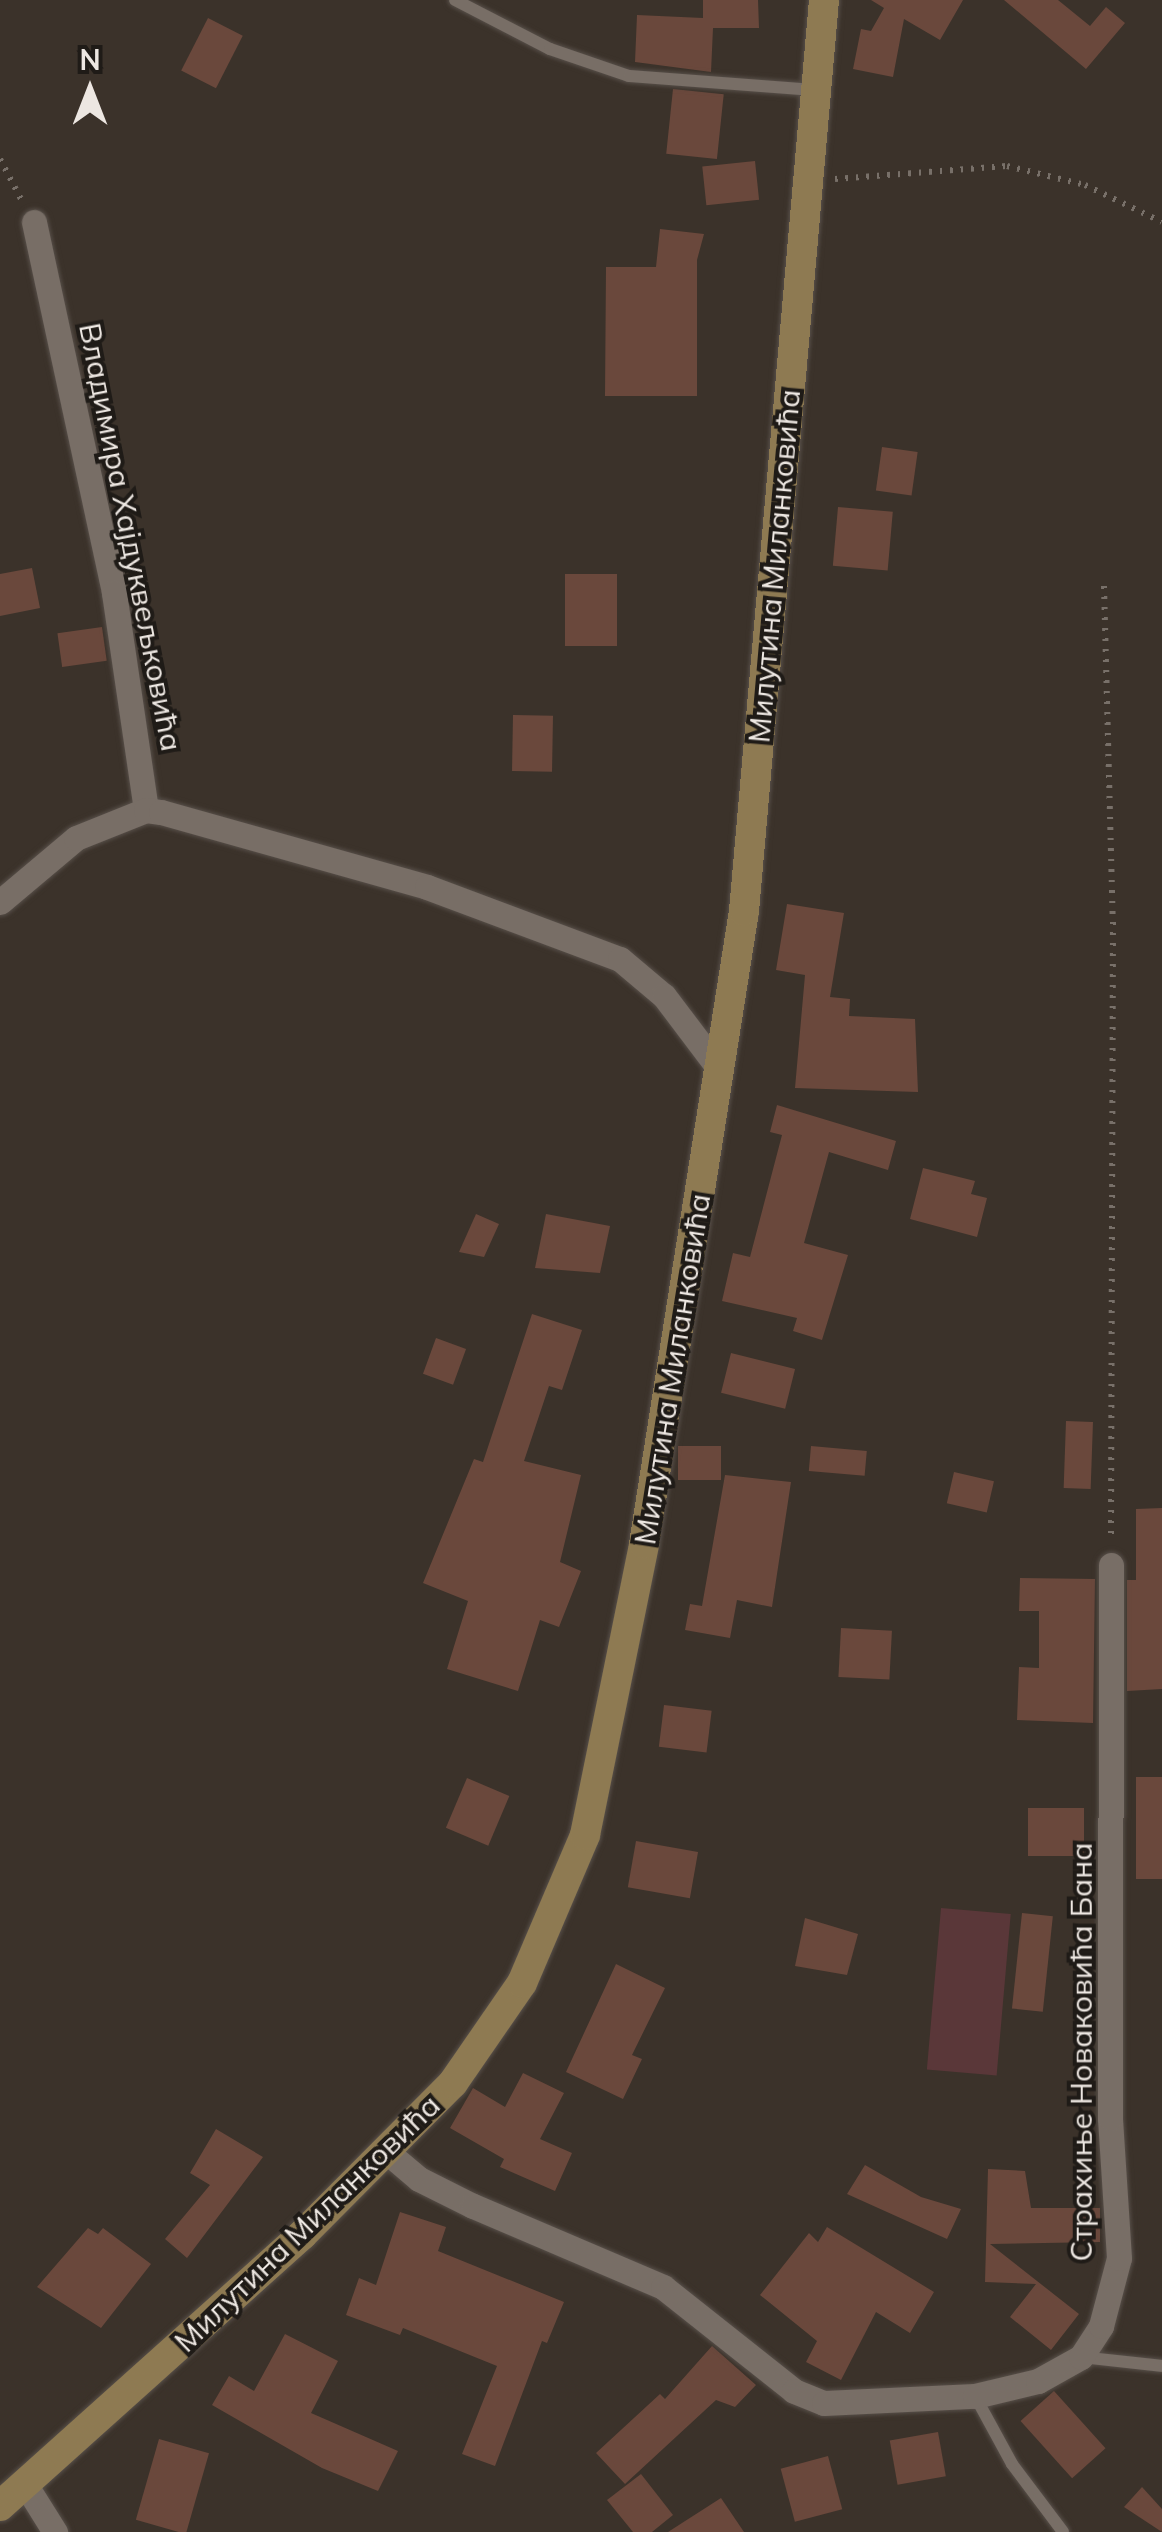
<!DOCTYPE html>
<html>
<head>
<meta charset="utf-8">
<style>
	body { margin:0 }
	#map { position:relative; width:1162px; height:2532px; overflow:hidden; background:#3b322a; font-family:Mulish,sans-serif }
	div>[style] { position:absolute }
	.green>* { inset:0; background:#5a3739; transform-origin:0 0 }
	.building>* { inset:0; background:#6a483c; transform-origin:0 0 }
	.path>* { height:6px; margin-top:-3px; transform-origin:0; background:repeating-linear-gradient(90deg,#787069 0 2.5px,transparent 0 10.5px) }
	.roads { filter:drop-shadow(0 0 2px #574f49) drop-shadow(0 0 2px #574f49) }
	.service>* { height:12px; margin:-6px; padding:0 6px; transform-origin:6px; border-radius:6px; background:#786e66 }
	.minor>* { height:25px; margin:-12.5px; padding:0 12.5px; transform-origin:12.5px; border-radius:12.5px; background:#786e66 }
	.secondary>* { height:30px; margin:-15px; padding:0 15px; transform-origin:15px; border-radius:15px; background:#8e7a52 }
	span { translate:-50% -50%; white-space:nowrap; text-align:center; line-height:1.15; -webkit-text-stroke:8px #1f1b17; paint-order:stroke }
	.street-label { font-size:30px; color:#ede7e2 }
	.north { position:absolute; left:40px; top:40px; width:100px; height:100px; -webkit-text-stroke:8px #1f1b17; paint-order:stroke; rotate:0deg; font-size:28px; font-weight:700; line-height:40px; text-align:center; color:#ede7e2 }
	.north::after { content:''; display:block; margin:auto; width:35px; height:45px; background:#ede7e2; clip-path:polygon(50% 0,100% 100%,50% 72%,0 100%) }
</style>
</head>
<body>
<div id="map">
	<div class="green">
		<i style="left:941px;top:1908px;width:70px;height:162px;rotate:5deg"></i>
	</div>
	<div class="building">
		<i style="clip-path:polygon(703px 0,758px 0,759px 28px,713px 28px,711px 72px,635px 62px,637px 15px,703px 18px)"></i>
		<i style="clip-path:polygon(871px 0,963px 0,940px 40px,904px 19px,893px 77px,853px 69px,861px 29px,871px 31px,884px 8px)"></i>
		<i style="clip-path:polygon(1004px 0,1058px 0,1090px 26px,1106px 7px,1125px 23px,1086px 69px)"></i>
		<i style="left:208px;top:18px;width:39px;height:59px;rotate:27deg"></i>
		<i style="left:673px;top:89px;width:51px;height:65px;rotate:6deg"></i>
		<i style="left:755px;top:161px;width:39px;height:53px;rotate:84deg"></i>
		<i style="clip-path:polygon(660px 229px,704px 234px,697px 260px,697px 396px,605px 396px,606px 267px,656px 267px)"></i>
		<i style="left:882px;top:447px;width:36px;height:44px;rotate:8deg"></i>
		<i style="left:838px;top:507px;width:55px;height:59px;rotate:5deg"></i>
		<i style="clip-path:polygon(32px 568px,40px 608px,0 616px,0 574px)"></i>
		<i style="left:565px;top:574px;width:52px;height:72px"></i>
		<i style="left:102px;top:627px;width:34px;height:45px;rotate:82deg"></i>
		<i style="left:513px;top:715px;width:40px;height:56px;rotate:1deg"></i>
		<i style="clip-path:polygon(787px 904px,844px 913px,830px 997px,850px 999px,849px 1016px,915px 1019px,918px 1092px,795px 1088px,805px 975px,776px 970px)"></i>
		<i style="clip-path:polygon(777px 1105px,896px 1141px,888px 1170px,829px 1152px,804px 1243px,848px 1255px,822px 1340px,793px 1331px,797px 1318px,722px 1301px,733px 1253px,750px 1257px,782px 1135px,770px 1132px)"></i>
		<i style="clip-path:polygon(923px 1168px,975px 1181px,971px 1194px,987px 1198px,977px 1237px,910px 1219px)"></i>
		<i style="clip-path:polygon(476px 1214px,499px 1224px,484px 1257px,459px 1252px)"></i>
		<i style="clip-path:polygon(546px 1214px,610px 1226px,600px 1273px,535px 1268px)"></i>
		<i style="clip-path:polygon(532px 1314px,582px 1330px,562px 1390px,549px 1386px,524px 1461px,581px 1475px,560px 1562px,581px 1571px,559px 1627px,540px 1620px,518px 1691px,447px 1669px,468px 1601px,423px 1583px,474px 1459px,483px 1462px)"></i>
		<i style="left:436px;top:1338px;width:32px;height:38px;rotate:20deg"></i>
		<i style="left:731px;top:1353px;width:66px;height:41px;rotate:14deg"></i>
		<i style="left:1066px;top:1421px;width:27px;height:67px;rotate:2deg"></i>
		<i style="left:678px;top:1446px;width:43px;height:34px"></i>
		<i style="left:811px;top:1446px;width:56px;height:25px;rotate:5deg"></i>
		<i style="left:954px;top:1472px;width:41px;height:32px;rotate:13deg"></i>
		<i style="clip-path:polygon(725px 1475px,791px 1482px,772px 1607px,737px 1600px,730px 1638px,685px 1630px,690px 1604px,702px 1606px)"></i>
		<i style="clip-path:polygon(1162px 1508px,1162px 1689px,1127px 1691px,1127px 1580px,1136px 1580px,1136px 1509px)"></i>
		<i style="clip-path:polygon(1020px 1578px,1095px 1579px,1093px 1723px,1017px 1720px,1019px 1667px,1039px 1668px,1039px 1611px,1019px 1611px)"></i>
		<i style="left:841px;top:1628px;width:51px;height:49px;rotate:3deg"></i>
		<i style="left:664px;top:1705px;width:48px;height:42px;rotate:7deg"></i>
		<i style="left:1136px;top:1777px;width:26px;height:102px"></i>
		<i style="left:467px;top:1778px;width:46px;height:54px;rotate:23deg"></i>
		<i style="left:1028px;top:1808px;width:56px;height:48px"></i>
		<i style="left:636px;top:1841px;width:63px;height:47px;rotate:10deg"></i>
		<i style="left:1022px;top:1913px;width:31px;height:96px;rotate:6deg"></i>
		<i style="clip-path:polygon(805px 1918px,858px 1934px,847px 1975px,795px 1966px)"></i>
		<i style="clip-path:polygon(616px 1964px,665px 1988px,632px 2055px,642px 2059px,623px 2099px,566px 2072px)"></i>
		<i style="clip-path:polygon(523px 2073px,564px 2093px,540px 2139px,572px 2153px,555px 2191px,500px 2167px,504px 2159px,450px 2128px,473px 2088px,505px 2107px)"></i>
		<i style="clip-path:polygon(216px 2129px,263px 2157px,187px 2258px,165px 2239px,210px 2185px,190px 2173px)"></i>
		<i style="clip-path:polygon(865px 2165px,921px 2197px,961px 2209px,947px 2239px,847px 2194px)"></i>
		<i style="clip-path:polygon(988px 2169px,1025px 2171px,1031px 2208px,1100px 2208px,1100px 2242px,990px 2244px,1079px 2314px,1051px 2350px,1010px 2317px,1036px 2284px,985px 2282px)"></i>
		<i style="clip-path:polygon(400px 2212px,446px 2227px,438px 2251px,564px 2302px,547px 2343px,542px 2341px,495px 2466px,462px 2454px,497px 2366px,403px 2328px,400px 2335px,346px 2315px,359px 2278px,376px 2285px)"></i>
		<i style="clip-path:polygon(827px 2227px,934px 2292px,910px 2333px,876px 2312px,841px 2380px,806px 2362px,817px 2341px,760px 2295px,809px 2233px,818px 2242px)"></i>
		<i style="clip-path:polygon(88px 2228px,98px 2234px,103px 2228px,151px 2264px,101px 2328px,37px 2287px)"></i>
		<i style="clip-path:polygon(285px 2334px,338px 2361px,311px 2413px,398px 2451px,378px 2491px,322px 2468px,212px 2405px,229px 2376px,254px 2391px)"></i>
		<i style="clip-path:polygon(712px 2346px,756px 2385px,735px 2407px,716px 2400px,625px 2484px,596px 2453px,660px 2394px,665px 2399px)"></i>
		<i style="left:1054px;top:2391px;width:77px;height:45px;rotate:48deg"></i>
		<i style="left:938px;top:2432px;width:45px;height:49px;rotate:80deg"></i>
		<i style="left:159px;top:2439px;width:52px;height:84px;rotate:16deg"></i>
		<i style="left:828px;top:2456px;width:55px;height:49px;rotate:75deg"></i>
		<i style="clip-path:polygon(641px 2474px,673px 2515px,652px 2532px,633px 2532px,607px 2500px)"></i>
		<i style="clip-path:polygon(1142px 2487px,1162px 2509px,1162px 2532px,1124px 2507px)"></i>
		<i style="clip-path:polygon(721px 2498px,744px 2532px,668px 2532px)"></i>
	</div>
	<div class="path">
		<i style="left:0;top:159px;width:45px;rotate:62.3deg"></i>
		<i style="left:835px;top:179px;width:172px;rotate:-4.3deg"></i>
		<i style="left:1007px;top:166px;width:80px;rotate:13.7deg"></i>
		<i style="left:1085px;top:185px;width:85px;rotate:25.7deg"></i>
		<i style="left:1104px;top:586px;width:336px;rotate:88.5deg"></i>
		<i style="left:1113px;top:922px;width:617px;rotate:90.19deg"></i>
	</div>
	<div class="roads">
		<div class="service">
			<i style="left:455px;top:0;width:107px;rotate:27.3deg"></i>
			<i style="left:550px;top:49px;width:83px;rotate:18.9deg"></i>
			<i style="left:629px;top:76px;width:186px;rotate:4.3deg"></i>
			<i style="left:1081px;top:2357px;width:81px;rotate:6.3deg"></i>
			<i style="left:975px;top:2396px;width:77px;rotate:61.4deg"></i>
			<i style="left:1012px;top:2464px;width:85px;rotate:53.1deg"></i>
		</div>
		<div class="minor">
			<i style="left:34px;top:222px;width:380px;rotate:77.8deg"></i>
			<i style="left:114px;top:593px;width:219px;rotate:81.6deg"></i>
			<i style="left:0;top:902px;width:99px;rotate:-40.1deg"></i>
			<i style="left:76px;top:838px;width:75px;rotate:-21.8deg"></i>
			<i style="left:146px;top:810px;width:15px;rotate:8deg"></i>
			<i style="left:161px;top:812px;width:276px;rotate:15.7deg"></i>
			<i style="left:427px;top:887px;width:206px;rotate:20.5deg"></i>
			<i style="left:620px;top:959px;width:57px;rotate:40.1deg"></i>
			<i style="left:664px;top:996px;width:93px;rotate:52.9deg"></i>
			<i style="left:387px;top:2152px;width:42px;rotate:40.2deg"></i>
			<i style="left:419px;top:2179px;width:60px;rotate:26.6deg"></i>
			<i style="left:473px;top:2206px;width:207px;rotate:23.1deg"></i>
			<i style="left:663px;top:2287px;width:167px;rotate:38.4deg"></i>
			<i style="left:794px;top:2391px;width:32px;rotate:22deg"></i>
			<i style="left:824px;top:2403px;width:151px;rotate:-2.7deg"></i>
			<i style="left:975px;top:2396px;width:65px;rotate:-13.4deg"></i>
			<i style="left:1038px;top:2381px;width:49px;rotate:-29.2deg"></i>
			<i style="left:1081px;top:2357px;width:37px;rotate:-57deg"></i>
			<i style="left:1101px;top:2326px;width:70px;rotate:-75.2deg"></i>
			<i style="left:1119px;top:2258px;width:140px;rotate:-93.7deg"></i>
			<i style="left:1110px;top:2118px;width:553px;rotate:-89.9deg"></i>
			<i style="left:25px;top:2484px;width:57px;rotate:58deg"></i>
		</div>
		<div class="secondary">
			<i style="left:0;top:2506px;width:406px;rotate:-41.9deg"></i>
			<i style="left:302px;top:2235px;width:214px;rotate:-45.2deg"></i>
			<i style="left:453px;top:2083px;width:121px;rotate:-55.4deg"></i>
			<i style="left:522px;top:1983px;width:161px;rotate:-66.9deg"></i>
			<i style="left:585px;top:1835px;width:297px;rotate:-78.5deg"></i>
			<i style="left:644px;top:1544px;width:641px;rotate:-81.02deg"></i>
			<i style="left:744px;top:911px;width:915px;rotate:-84.98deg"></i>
		</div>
	</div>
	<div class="street-label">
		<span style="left:131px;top:537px;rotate:79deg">Владимира Хајдуквељковића</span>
		<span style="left:774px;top:566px;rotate:-85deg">Милутина Миланковића</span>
		<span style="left:672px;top:1369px;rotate:-81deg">Милутина Миланковића</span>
		<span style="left:1081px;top:2052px;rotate:-90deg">Страхиње Новаковића Бана</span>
		<span style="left:307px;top:2223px;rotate:-44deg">Милутина Миланковића</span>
	</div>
	<div class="north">N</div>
</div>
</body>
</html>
